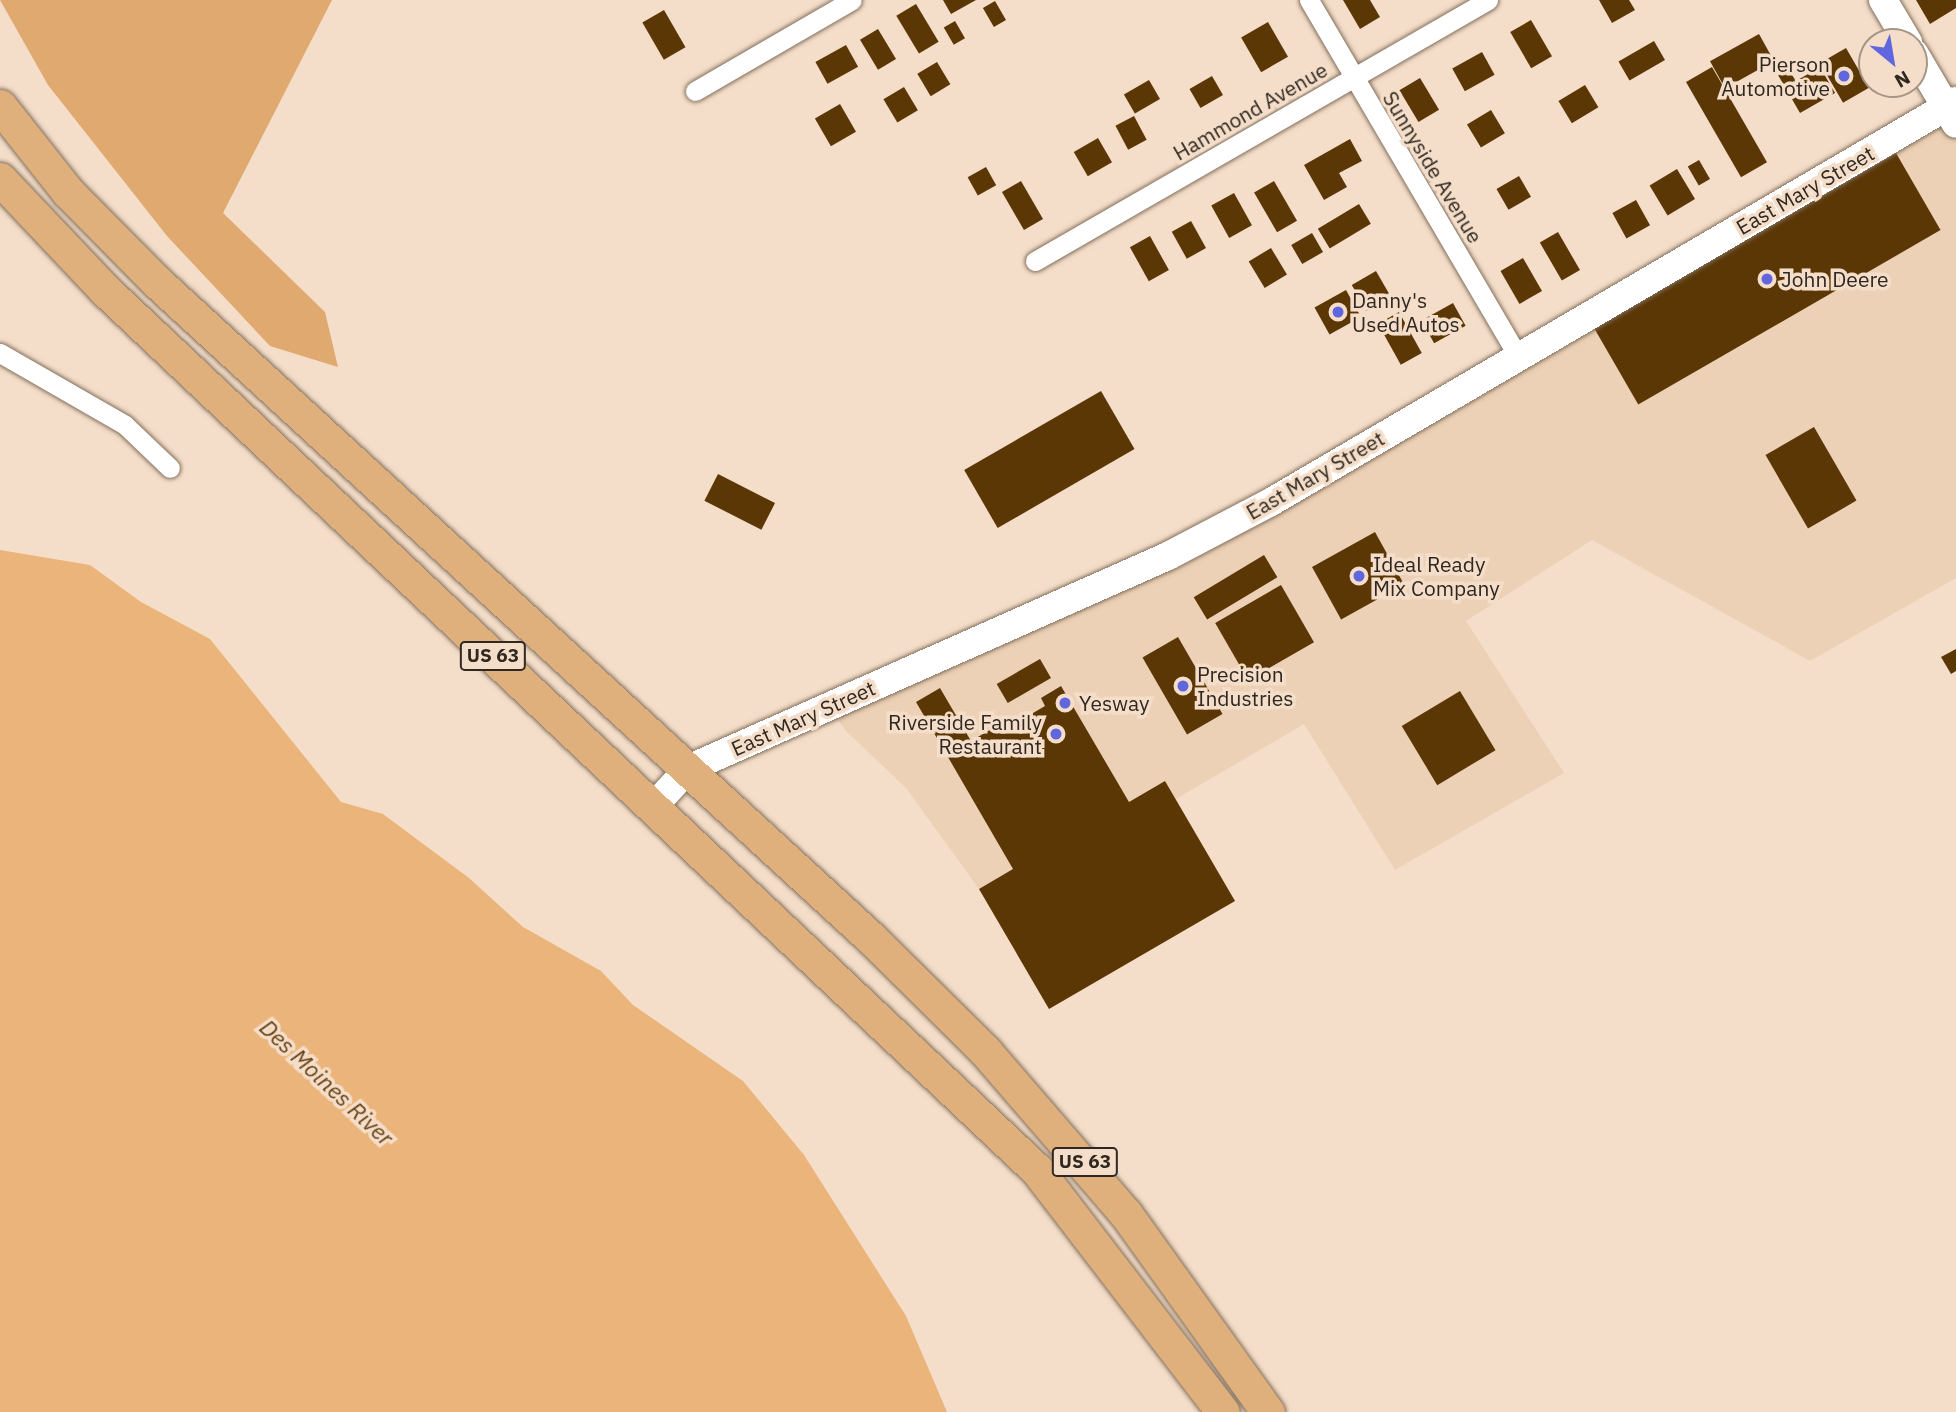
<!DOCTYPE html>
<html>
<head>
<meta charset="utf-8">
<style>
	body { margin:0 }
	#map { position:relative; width:1956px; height:1412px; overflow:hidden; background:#f4dec9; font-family:"IBM Plex Sans",sans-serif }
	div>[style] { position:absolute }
	.built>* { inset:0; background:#ecd1b6 }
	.forest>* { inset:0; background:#dfa96f }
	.water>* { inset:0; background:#ebb47a }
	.building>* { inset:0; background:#5b3706; transform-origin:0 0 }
	.roads { filter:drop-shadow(0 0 2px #826f5c) drop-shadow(0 0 2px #826f5c) }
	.minor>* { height:19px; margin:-9.5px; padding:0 9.5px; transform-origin:9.5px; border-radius:9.5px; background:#fff }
	.secondary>* { height:28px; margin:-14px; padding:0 14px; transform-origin:14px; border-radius:14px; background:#fff }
	.trunk>* { height:33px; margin:-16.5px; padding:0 16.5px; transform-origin:16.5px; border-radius:16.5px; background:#dfb07c }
	.dots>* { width:19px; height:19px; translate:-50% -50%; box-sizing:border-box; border:4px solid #f4dec9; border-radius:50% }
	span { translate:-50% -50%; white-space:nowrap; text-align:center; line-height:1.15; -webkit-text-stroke:7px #f4dec9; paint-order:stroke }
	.shield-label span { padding:2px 5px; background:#f4dec9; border:2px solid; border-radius:5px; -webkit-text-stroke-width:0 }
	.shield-label { font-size:19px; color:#302820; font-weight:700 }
	.poi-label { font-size:21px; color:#302820 }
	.right { translate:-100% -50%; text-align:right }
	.left { translate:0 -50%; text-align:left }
	.street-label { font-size:21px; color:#302820 }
	.water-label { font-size:23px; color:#684317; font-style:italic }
	.north { position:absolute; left:1858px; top:28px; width:70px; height:70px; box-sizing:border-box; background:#f4dec9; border:2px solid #a69585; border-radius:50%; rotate:150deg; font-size:19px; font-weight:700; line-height:28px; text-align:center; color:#302820 }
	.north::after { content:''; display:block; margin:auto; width:24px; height:32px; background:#6066de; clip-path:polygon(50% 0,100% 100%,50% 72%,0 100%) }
</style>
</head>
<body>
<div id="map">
	<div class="built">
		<i style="clip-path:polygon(1946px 107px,1956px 124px,1956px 578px,1810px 661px,1592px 540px,1466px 621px,1564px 773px,1395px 870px,1304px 724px,1176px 799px,1235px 901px,1049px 1009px,979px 889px,906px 788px,846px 731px,828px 706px,1168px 556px)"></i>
	</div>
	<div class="forest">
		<i style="clip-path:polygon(0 0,332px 0,223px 213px,325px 312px,338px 367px,270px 346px,167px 236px,48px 85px)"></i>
	</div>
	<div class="water">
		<i style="clip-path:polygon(0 550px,90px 565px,141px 602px,210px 639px,341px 802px,383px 814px,469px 878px,523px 927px,601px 971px,633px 1005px,743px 1081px,804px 1155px,906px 1316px,947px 1412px,0 1412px)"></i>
	</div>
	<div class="building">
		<i style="clip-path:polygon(943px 0,976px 0,951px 14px)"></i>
		<i style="clip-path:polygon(1343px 0,1370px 0,1380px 17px,1360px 29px)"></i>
		<i style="clip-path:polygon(1599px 0,1629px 0,1635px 10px,1612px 23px)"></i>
		<i style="clip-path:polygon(1916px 0,1956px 0,1956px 8px,1930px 24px)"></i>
		<i style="left:995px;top:1px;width:22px;height:14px;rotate:60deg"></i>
		<i style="left:916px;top:4px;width:44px;height:23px;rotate:59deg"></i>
		<i style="left:664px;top:10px;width:43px;height:25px;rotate:60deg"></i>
		<i style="left:1531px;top:20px;width:42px;height:24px;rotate:60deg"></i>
		<i style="left:955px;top:21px;width:20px;height:13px;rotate:60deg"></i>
		<i style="left:1268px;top:22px;width:40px;height:31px;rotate:60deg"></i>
		<i style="left:878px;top:29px;width:35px;height:21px;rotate:59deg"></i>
		<i style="left:1759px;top:34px;width:31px;height:56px;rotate:61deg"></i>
		<i style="left:1654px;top:41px;width:22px;height:41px;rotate:60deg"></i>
		<i style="left:846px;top:45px;width:25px;height:35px;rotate:61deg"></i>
		<i style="left:1846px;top:48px;width:46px;height:30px;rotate:60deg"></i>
		<i style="left:1482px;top:52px;width:26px;height:34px;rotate:61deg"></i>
		<i style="left:937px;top:62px;width:26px;height:23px;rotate:59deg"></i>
		<i style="left:1712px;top:67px;width:110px;height:30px;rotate:60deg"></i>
		<i style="clip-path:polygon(1820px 67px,1835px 93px,1800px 113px,1778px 75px,1788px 69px,1796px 81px)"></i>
		<i style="left:1212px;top:76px;width:22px;height:26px;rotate:60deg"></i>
		<i style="left:1420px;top:78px;width:37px;height:24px;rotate:59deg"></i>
		<i style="left:1149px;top:80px;width:22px;height:29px;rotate:60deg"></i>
		<i style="left:1585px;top:85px;width:26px;height:31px;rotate:59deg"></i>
		<i style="left:904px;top:87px;width:27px;height:24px;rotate:59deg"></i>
		<i style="left:840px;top:104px;width:32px;height:29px;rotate:60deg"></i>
		<i style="left:1491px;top:110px;width:27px;height:28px;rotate:59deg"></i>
		<i style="left:1134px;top:116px;width:27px;height:21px;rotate:62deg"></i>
		<i style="left:1098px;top:138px;width:28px;height:28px;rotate:60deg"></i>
		<i style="clip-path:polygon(1350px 139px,1362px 161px,1339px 173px,1347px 187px,1324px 200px,1304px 165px)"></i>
		<i style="left:1896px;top:153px;width:89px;height:349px;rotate:60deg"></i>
		<i style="left:1699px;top:160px;width:22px;height:13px;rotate:60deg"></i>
		<i style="left:986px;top:167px;width:21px;height:21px;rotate:61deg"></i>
		<i style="left:1677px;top:169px;width:35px;height:32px;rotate:59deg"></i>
		<i style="left:1519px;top:176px;width:24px;height:26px;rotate:60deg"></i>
		<i style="left:1021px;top:181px;width:44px;height:22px;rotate:60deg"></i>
		<i style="left:1274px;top:181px;width:46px;height:23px;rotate:60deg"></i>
		<i style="left:1234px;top:193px;width:37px;height:26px;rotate:61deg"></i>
		<i style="left:1636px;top:200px;width:29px;height:27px;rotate:61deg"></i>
		<i style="left:1359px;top:204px;width:23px;height:48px;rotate:59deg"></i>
		<i style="left:1191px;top:221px;width:31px;height:22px;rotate:61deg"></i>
		<i style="left:1558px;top:232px;width:44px;height:21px;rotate:60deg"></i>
		<i style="left:1312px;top:233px;width:22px;height:24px;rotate:60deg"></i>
		<i style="left:1150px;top:236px;width:39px;height:23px;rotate:61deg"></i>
		<i style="left:1271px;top:248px;width:31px;height:26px;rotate:59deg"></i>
		<i style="left:1523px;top:258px;width:38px;height:26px;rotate:60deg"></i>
		<i style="left:1376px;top:271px;width:30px;height:28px;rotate:60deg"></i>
		<i style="left:1346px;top:290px;width:31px;height:36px;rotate:61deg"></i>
		<i style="left:1453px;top:303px;width:26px;height:36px;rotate:61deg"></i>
		<i style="left:1399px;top:312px;width:47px;height:24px;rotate:61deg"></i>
		<i style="left:1101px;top:391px;width:67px;height:158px;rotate:60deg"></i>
		<i style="left:1814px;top:427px;width:85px;height:56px;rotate:60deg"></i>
		<i style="left:718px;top:474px;width:64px;height:30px;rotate:27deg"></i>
		<i style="left:1375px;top:532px;width:60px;height:72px;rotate:61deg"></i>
		<i style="left:1264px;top:555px;width:26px;height:82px;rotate:59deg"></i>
		<i style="left:1281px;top:585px;width:66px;height:76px;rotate:60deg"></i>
		<i style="left:1178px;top:637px;width:89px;height:41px;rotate:60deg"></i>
		<i style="clip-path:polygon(1956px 649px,1956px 671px,1951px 674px,1941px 657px)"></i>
		<i style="left:1040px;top:659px;width:22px;height:50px;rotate:60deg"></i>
		<i style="clip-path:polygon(1061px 686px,1129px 802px,1165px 781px,1235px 901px,1049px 1009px,979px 889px,1013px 869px,916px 702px,940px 688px,971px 741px,1012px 717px,1016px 723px,1045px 706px,1041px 698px)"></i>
		<i style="left:1460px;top:691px;width:69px;height:68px;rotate:59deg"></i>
	</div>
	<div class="roads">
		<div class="minor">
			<i style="left:1309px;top:0;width:415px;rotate:59.6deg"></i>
			<i style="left:695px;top:91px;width:181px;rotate:-30.1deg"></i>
			<i style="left:1035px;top:261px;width:523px;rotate:-29.95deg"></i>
			<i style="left:0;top:353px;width:144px;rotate:29.9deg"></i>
			<i style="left:125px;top:425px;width:62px;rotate:43.7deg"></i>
		</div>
		<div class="secondary">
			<i style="left:1883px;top:0;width:49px;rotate:59.2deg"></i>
			<i style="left:1914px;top:53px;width:82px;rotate:59.4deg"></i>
			<i style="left:654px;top:806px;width:50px;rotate:-47.4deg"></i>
			<i style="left:688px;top:769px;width:525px;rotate:-23.93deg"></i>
			<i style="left:1168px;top:556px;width:116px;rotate:-27.7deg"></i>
			<i style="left:1271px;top:502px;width:794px;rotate:-30.34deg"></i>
		</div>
		<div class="trunk">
			<i style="left:0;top:106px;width:110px;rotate:51.7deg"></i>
			<i style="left:68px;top:192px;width:127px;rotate:45.3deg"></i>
			<i style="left:157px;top:282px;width:970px;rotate:42.58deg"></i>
			<i style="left:871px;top:938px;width:162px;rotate:44.7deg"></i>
			<i style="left:986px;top:1052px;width:214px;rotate:49.2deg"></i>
			<i style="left:1126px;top:1214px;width:244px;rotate:54.4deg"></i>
			<i style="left:0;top:179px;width:153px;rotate:46.6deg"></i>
			<i style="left:105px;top:290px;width:1282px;rotate:43.36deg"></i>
			<i style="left:1037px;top:1170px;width:305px;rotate:52.5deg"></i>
		</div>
	</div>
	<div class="dots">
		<i style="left:1844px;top:76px;background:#6066de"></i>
		<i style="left:1767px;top:279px;background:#6066de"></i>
		<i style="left:1338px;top:312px;background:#6066de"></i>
		<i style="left:1359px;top:576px;background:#6066de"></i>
		<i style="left:1183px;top:686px;background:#6066de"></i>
		<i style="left:1065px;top:703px;background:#6066de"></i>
		<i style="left:1056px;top:734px;background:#6066de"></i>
	</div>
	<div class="shield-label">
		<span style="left:493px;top:656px">US 63</span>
		<span style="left:1085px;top:1162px">US 63</span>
	</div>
	<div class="poi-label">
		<span class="right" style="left:1830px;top:76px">Pierson<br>Automotive</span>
		<span class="left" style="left:1781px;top:279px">John Deere</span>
		<span class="left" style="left:1352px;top:312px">Danny's<br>Used Autos</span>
		<span class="left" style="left:1373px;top:576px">Ideal Ready<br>Mix Company</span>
		<span class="left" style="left:1197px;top:686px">Precision<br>Industries</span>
		<span class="left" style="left:1079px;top:703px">Yesway</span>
		<span class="right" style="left:1042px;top:734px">Riverside Family<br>Restaurant</span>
	</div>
	<div class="street-label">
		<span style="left:1250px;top:111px;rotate:-30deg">Hammond Avenue</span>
		<span style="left:1433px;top:167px;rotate:59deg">Sunnyside Avenue</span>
		<span style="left:1805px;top:190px;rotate:-30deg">East Mary Street</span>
		<span style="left:1315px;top:475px;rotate:-30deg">East Mary Street</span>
		<span style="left:803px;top:718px;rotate:-24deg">East Mary Street</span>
	</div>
	<div class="water-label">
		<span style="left:327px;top:1082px;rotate:43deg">Des Moines River</span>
	</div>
	<div class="north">N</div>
</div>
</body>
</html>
